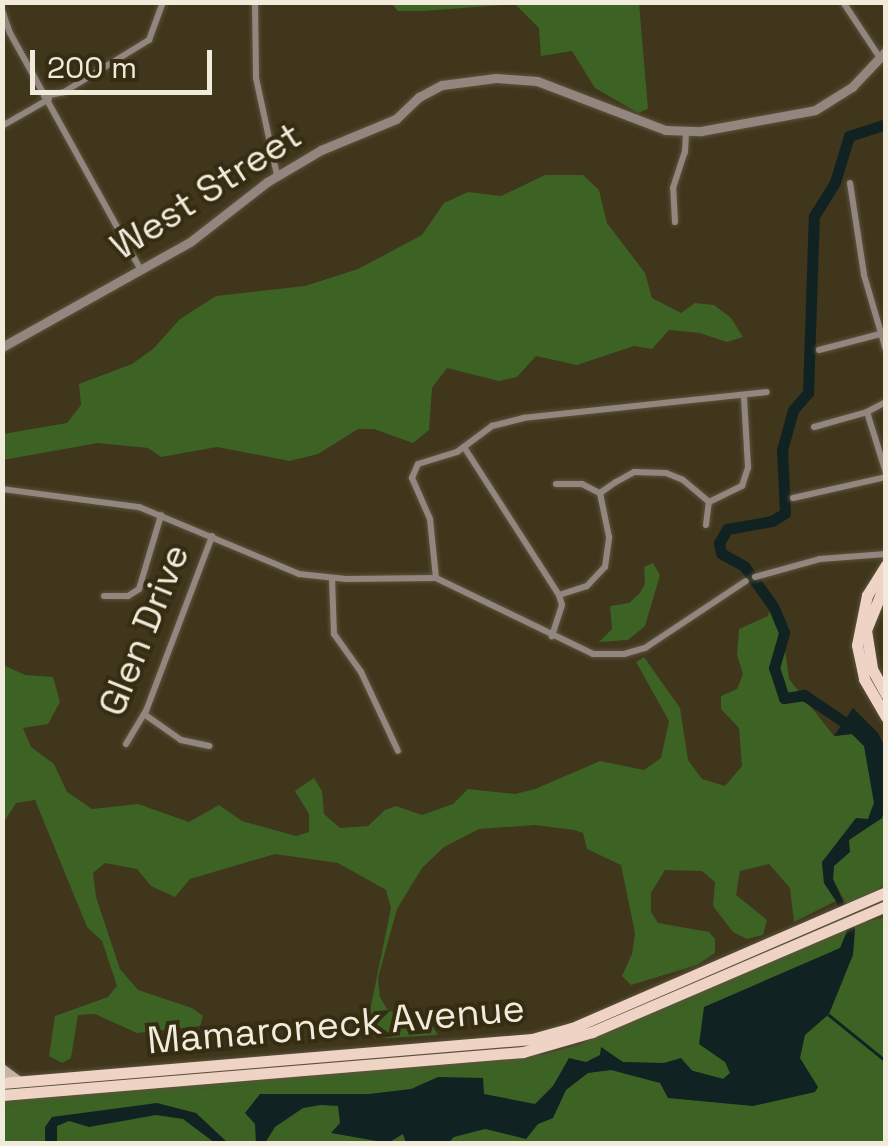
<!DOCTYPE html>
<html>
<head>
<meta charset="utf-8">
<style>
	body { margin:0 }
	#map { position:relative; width:888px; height:1146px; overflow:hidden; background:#3f361c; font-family:"Space Grotesk",sans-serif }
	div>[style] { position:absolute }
	.green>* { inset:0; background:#3c6224 }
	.water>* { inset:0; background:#122 }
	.stream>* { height:2.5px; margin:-1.25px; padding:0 1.25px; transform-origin:1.25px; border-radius:1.25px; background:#122 }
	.river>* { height:11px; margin:-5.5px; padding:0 5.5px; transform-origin:5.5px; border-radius:5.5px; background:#122 }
	.roads { filter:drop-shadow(0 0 2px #5b533b) drop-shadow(0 0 2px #5b533b) }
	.minor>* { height:6px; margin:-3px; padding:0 3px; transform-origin:3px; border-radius:3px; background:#93867f }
	.tertiary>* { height:9px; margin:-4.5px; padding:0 4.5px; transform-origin:4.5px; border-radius:4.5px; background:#93867f }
	.secondary>* { height:10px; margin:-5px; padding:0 5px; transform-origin:5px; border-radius:5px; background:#c7b2a6 }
	.primary>* { height:11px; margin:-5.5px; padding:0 5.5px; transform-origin:5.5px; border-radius:5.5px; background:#efd4c5 }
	span { translate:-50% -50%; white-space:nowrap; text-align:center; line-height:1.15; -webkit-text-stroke:8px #352c12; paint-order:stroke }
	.street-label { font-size:38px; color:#f1ebdc }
	.frame { position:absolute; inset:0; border:5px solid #f1ebdc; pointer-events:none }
	.scale { position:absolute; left:30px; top:50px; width:182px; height:45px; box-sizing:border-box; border:5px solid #f1ebdc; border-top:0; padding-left:12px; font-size:30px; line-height:35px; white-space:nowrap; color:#f1ebdc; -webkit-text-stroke:8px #352c12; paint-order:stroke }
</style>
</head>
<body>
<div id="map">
	<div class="green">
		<i style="clip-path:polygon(391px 3px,639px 3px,648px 109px,638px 113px,595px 88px,572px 51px,541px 56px,539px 28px,515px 4px,423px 11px,398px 11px)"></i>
		<i style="clip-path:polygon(545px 175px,583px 175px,599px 190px,607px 223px,645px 273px,652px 298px,681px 313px,695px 303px,714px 305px,731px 318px,743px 337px,727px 342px,700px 333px,669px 330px,652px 349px,634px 346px,577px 365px,536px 356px,517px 377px,499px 381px,447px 368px,432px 388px,429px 430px,413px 443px,374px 429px,358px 429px,318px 454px,290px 461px,217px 447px,161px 457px,148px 448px,98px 443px,3px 460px,3px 434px,67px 423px,81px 405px,79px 384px,132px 364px,153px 349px,180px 319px,216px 296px,305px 286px,358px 269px,422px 235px,444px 203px,468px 192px,501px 196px)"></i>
		<i style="clip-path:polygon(653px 563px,660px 575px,645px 626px,628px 640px,599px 642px,612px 629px,610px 606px,629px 603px,639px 594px,645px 584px,644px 567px)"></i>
		<i style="clip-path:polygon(773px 599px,779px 604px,789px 679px,834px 736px,852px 734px,864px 746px,873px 774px,874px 803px,868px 819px,822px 862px,824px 883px,836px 901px,794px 922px,790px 888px,769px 864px,740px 871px,736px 895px,767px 920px,763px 935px,747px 939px,733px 932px,713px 906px,715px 882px,702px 871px,665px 870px,651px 893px,651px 912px,658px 923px,709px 932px,715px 939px,715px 953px,697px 965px,631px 985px,622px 976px,632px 954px,635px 933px,621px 865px,587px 849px,583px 833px,574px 830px,535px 825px,479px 829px,444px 847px,422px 868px,397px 909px,378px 978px,380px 997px,387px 1009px,415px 1024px,431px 1024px,438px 1035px,388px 1038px,373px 1036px,367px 1025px,391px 908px,386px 890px,338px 863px,275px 854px,190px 879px,175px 897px,151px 886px,137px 869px,105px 863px,93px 873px,96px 897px,120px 969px,138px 990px,192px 1008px,203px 1016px,200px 1026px,137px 1033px,95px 1014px,78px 1015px,71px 1058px,62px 1063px,49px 1056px,55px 1016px,108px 997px,117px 986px,102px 941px,87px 927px,35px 800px,16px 803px,4px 822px,3px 843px,3px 665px,25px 675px,53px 677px,60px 702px,48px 724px,23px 728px,31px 747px,54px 764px,67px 792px,92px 809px,138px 804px,189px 822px,219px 805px,242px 821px,296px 836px,309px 832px,309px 814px,295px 791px,314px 778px,322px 791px,324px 814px,340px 828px,368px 826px,385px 810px,396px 806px,422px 815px,453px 804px,468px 789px,515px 794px,535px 789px,600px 761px,644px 770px,661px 758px,669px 721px,636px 662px,644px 657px,680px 708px,688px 760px,702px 779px,725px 786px,742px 766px,739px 728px,721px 709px,721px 696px,737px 689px,743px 674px,737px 655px,739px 629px,768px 616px)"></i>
		<i style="clip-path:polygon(885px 805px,885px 883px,870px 897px,846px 904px,833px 879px,834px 866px,848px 840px,882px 818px)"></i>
		<i style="clip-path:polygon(885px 917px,885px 1143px,3px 1144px,3px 1100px,546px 1054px,578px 1045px,854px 925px)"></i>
	</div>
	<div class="water">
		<i style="clip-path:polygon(853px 708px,878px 733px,886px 749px,885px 805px,882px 818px,849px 840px,850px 852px,834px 866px,833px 879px,855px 929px,853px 955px,829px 1014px,805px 1035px,800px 1058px,818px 1087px,815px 1092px,753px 1106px,668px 1098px,660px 1083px,611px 1070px,588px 1073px,566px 1090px,553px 1118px,538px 1124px,526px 1139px,485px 1129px,454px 1137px,447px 1144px,406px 1143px,403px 1134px,388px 1143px,331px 1133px,340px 1123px,338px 1106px,321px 1105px,303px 1108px,275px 1127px,265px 1143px,256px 1143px,255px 1124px,245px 1113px,260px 1094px,369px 1094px,411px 1089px,438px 1077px,483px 1078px,484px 1094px,535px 1104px,553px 1086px,569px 1058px,586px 1062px,600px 1055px,601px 1047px,623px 1062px,664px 1063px,681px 1058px,701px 1081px,718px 1083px,730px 1073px,725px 1062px,699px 1044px,704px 1007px,840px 948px,847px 931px,836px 901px,824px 883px,822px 862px,856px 818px,868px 819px,874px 803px,864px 746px,852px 734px,834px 736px)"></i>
		<i style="clip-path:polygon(157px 1103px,196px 1113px,228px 1143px,215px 1143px,183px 1119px,156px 1115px,89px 1127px,69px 1121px,57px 1126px,57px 1143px,45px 1143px,45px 1127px,52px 1117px)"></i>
	</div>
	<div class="stream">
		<i style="left:829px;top:1015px;width:73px;rotate:38.9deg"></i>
	</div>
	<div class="river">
		<i style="left:856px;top:730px;width:63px;rotate:-146.1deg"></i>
		<i style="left:804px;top:695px;width:20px;rotate:171deg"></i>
		<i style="left:784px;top:698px;width:32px;rotate:-108deg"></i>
		<i style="left:774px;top:668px;width:37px;rotate:-74deg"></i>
		<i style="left:784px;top:632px;width:28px;rotate:-113deg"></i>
		<i style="left:773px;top:606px;width:49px;rotate:-125.9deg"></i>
		<i style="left:744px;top:566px;width:26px;rotate:-151deg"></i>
		<i style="left:721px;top:553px;width:10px;rotate:-101deg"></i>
		<i style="left:719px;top:543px;width:16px;rotate:-60deg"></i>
		<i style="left:727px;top:529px;width:46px;rotate:-10.1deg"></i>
		<i style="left:772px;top:521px;width:15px;rotate:-32deg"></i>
		<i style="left:785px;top:513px;width:63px;rotate:-92.7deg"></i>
		<i style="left:782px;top:450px;width:41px;rotate:-74.6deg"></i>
		<i style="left:793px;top:410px;width:23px;rotate:-49deg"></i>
		<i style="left:808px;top:393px;width:177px;rotate:-88.1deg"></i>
		<i style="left:814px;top:216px;width:40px;rotate:-58deg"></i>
		<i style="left:835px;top:182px;width:48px;rotate:-73.1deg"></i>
		<i style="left:849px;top:136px;width:39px;rotate:-18deg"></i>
		<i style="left:685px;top:1074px;width:47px;rotate:14.9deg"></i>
	</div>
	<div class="roads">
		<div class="minor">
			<i style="left:255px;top:2px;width:76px;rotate:89.2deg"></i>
			<i style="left:256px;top:78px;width:99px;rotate:77.8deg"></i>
			<i style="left:843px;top:2px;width:67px;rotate:56.5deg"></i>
			<i style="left:2px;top:10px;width:24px;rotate:71deg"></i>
			<i style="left:10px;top:33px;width:271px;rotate:61.1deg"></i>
			<i style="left:44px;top:96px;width:20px;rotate:-11deg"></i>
			<i style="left:64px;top:92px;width:100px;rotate:-31.5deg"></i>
			<i style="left:149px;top:40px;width:40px;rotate:-69.8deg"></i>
			<i style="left:2px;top:126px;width:54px;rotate:-29.9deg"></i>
			<i style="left:850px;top:183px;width:93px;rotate:81.3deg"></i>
			<i style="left:864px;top:275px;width:78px;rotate:73.7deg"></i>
			<i style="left:675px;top:222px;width:34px;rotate:-93deg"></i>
			<i style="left:673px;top:188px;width:38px;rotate:-72deg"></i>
			<i style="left:685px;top:152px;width:21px;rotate:-87deg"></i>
			<i style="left:819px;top:350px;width:63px;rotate:-14.7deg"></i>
			<i style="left:867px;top:412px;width:64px;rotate:72.7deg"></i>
			<i style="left:814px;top:427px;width:55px;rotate:-15.8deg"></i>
			<i style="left:867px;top:412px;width:21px;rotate:-28deg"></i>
			<i style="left:464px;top:447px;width:176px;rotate:57.3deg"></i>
			<i style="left:559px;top:595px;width:10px;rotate:73deg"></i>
			<i style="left:562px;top:605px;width:33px;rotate:108deg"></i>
			<i style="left:556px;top:484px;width:26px"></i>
			<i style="left:582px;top:484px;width:20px;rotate:27deg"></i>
			<i style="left:2px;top:489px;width:138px;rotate:7.5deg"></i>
			<i style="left:139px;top:507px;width:173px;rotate:22.7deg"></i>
			<i style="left:299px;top:574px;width:47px;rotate:6.1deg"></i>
			<i style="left:346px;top:579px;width:90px;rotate:-0.6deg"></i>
			<i style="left:436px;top:578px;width:174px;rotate:25.8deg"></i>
			<i style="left:593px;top:654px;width:31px"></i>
			<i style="left:624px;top:654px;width:22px;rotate:-16deg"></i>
			<i style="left:645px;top:648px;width:121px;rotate:-33.6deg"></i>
			<i style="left:793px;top:498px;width:95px;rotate:-12.7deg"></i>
			<i style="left:706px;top:525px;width:23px;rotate:-83deg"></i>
			<i style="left:755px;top:577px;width:67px;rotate:-15.5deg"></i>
			<i style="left:820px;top:559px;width:66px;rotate:-4.3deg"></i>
			<i style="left:332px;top:578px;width:56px;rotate:88deg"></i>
			<i style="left:334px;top:634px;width:47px;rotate:54.6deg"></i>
			<i style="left:361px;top:672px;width:87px;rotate:64.9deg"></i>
			<i style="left:436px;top:578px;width:59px;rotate:-95.8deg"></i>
			<i style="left:430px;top:519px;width:45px;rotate:-113.7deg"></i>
			<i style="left:412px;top:478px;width:15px;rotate:-67deg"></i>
			<i style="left:418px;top:464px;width:41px;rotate:-17.1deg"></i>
			<i style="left:457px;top:452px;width:44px;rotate:-36.6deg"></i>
			<i style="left:492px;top:426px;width:32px;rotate:-14deg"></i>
			<i style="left:523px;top:418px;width:245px;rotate:-6.1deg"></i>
			<i style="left:559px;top:595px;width:29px;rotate:-18deg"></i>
			<i style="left:587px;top:586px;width:26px;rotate:-47deg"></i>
			<i style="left:605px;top:567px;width:30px;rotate:-82deg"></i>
			<i style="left:609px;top:537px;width:45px;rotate:-101.6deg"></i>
			<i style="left:600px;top:493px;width:19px;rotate:-35deg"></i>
			<i style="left:616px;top:482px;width:21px;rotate:-29deg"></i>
			<i style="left:634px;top:472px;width:32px;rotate:2deg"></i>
			<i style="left:666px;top:473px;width:18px;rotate:22deg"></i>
			<i style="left:683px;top:480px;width:34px;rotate:40deg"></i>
			<i style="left:709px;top:502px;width:37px;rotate:-26deg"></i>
			<i style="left:742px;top:486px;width:20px;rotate:-72deg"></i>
			<i style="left:748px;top:467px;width:70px;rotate:-93.3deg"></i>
			<i style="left:104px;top:596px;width:24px"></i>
			<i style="left:128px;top:596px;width:13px;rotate:-32deg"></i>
			<i style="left:139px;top:589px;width:77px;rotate:-73.4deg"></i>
			<i style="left:144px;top:714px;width:45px;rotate:35.1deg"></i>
			<i style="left:181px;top:740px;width:29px;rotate:12deg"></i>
			<i style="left:126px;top:744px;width:39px;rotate:-59deg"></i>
			<i style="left:146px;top:711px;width:187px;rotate:-69.3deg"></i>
		</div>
		<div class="tertiary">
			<i style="left:2px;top:347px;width:215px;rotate:-29.2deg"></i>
			<i style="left:190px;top:242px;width:98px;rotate:-37.9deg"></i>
			<i style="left:267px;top:182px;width:63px;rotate:-30.7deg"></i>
			<i style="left:321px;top:150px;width:81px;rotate:-22.5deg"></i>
			<i style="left:396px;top:119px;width:32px;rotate:-44deg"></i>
			<i style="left:419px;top:97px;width:26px;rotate:-28deg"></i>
			<i style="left:442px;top:85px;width:54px;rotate:-7.4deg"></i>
			<i style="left:496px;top:78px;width:41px;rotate:4.2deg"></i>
			<i style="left:537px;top:81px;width:137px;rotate:20.9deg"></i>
			<i style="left:665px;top:130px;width:36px;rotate:2deg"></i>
			<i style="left:701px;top:131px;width:116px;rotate:-10.4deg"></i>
			<i style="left:815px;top:110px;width:44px;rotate:-31.9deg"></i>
			<i style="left:852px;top:87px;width:50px;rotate:-46.6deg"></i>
		</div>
		<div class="secondary">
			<i style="left:2px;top:1069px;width:22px;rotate:36deg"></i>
		</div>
		<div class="primary">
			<i style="left:886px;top:565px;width:36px;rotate:122deg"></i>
			<i style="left:867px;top:595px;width:51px;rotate:101.3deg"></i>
			<i style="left:857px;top:645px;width:35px;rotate:78deg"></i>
			<i style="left:864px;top:679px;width:44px;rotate:59.9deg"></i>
			<i style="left:886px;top:581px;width:53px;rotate:112.2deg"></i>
			<i style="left:866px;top:630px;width:39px;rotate:81deg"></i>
			<i style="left:872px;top:669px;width:29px;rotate:61deg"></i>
			<i style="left:2px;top:1083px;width:532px;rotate:-4.75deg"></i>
			<i style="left:532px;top:1039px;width:41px;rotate:-15.4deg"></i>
			<i style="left:572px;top:1028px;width:342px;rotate:-23.4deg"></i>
			<i style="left:2px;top:1095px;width:523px;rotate:-4.72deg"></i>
			<i style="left:523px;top:1052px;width:72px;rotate:-16.2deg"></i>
			<i style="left:592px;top:1032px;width:320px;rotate:-23.2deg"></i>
		</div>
	</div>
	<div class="street-label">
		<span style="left:206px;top:191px;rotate:-33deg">West Street</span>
		<span style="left:144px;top:630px;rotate:-68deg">Glen Drive</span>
		<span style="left:336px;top:1025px;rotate:-5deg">Mamaroneck Avenue</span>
	</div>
	<div class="frame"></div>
	<div class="scale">200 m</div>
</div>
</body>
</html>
